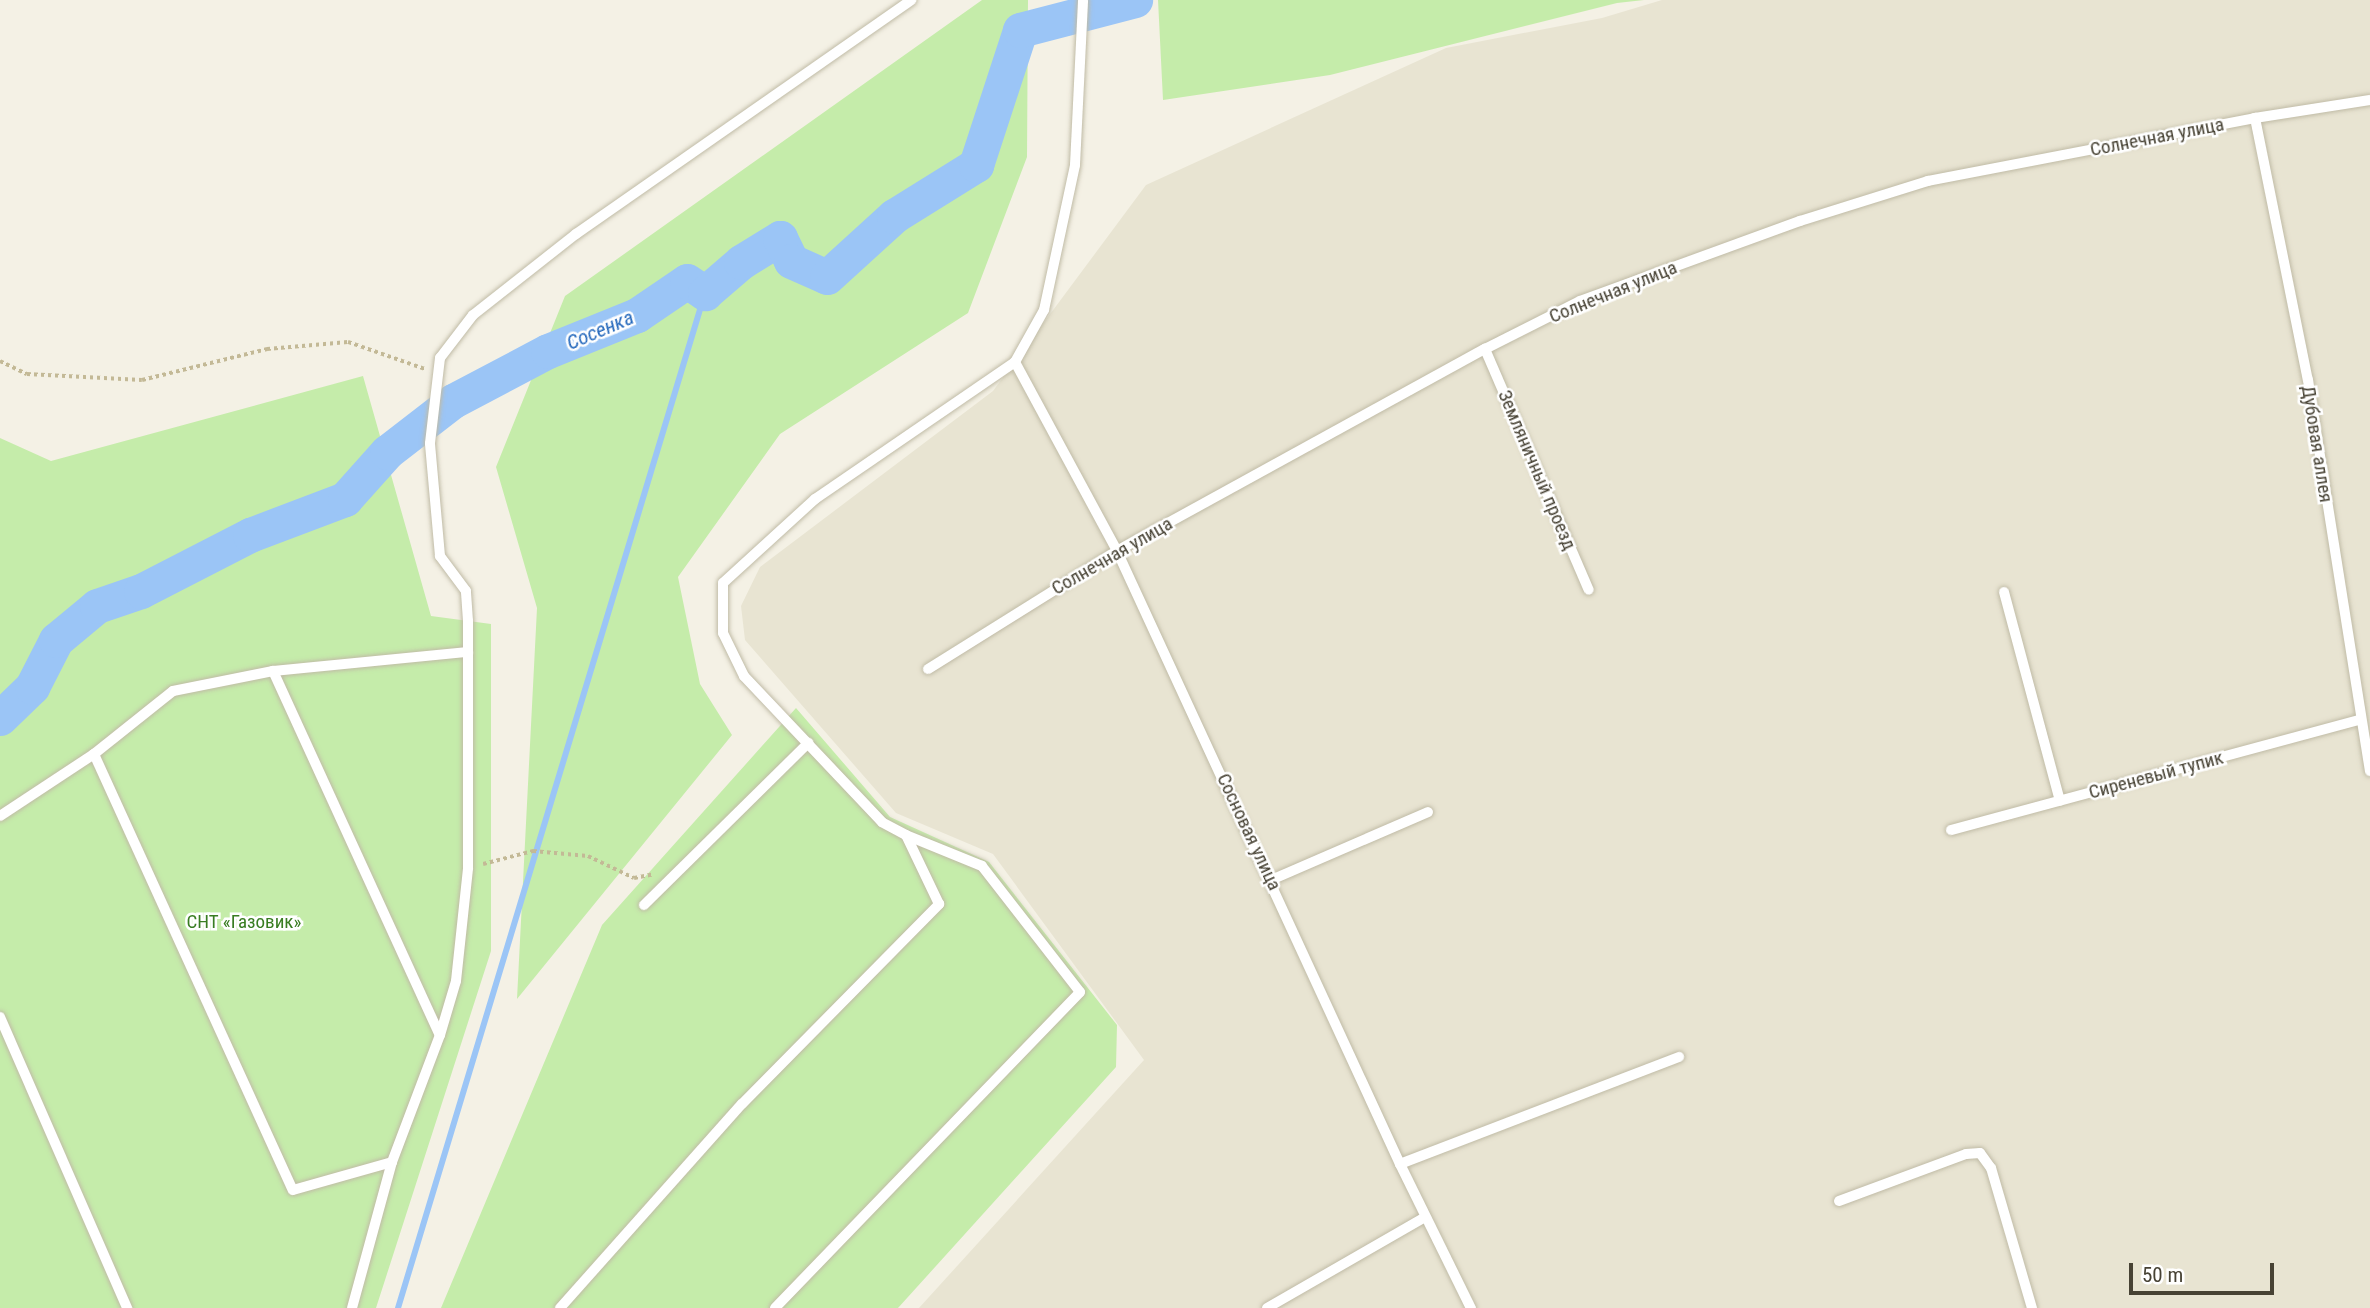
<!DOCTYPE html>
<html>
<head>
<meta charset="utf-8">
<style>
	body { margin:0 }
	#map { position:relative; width:2370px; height:1308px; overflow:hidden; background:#f4f1e5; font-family:"Roboto Condensed",sans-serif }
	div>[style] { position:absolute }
	.residential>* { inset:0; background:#e8e4d2 }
	.green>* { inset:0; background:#c5ecaa }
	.stream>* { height:6px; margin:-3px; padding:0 3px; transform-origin:3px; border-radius:3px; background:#9bc5f6 }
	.river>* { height:35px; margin:-17.5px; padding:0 17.5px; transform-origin:17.5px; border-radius:17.5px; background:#9bc5f6 }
	.path>* { height:3.5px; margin-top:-1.75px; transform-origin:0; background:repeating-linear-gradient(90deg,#c3b996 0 3.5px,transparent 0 7px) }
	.roads { filter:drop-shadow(0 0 2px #c0bba6) drop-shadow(0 0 2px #c0bba6) }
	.service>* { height:10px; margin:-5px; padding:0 5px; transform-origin:5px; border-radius:5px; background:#fff }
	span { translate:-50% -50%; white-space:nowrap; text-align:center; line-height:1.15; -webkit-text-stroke:5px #fff; paint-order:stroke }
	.street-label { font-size:19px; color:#474234 }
	.park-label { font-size:19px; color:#397d22 }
	.water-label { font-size:21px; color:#2468bc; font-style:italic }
	.scale { position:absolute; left:2129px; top:1263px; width:145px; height:32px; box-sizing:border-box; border:4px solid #474234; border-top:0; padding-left:9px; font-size:21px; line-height:24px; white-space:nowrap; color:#474234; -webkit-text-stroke:5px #fff; paint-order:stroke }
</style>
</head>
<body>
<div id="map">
	<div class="residential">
		<i style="clip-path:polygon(1662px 0,2370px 0,2370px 1308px,919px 1308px,1144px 1060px,993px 854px,896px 813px,745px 640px,741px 606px,760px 567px,993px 391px,1146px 185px,1446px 48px,1602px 18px)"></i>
	</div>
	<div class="green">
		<i style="clip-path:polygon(982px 0,1028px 0,1027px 157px,968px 313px,780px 434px,678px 577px,700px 684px,732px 735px,517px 999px,537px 608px,496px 467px,565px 296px)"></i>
		<i style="clip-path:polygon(1158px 0,1644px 0,1617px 3px,1330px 75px,1163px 100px)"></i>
		<i style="clip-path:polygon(363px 376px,431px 616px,491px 624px,491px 951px,376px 1308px,0 1308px,0 438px,51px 461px)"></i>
		<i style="clip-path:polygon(796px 708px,890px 817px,989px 862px,1117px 1025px,1116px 1067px,898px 1308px,441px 1308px,602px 925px)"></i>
	</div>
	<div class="stream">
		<i style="left:398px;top:1308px;width:1060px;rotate:-73.17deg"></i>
	</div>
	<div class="river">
		<i style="left:0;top:718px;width:45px;rotate:-44.1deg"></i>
		<i style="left:32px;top:687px;width:53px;rotate:-62.9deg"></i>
		<i style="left:56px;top:640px;width:53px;rotate:-39.7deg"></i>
		<i style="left:97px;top:606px;width:46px;rotate:-18.8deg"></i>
		<i style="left:141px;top:591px;width:123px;rotate:-27.2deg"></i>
		<i style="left:250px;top:535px;width:102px;rotate:-20.8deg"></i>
		<i style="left:345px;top:499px;width:63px;rotate:-48.2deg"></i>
		<i style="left:387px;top:452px;width:83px;rotate:-37.7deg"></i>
		<i style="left:453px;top:401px;width:107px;rotate:-27.8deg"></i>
		<i style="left:548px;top:351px;width:96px;rotate:-22deg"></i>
		<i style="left:637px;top:315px;width:60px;rotate:-34.2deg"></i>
		<i style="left:687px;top:281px;width:22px;rotate:34deg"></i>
		<i style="left:705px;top:293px;width:48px;rotate:-40.7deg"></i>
		<i style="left:741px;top:262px;width:46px;rotate:-31.6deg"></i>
		<i style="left:780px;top:238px;width:25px;rotate:64deg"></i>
		<i style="left:791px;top:261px;width:39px;rotate:24deg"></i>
		<i style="left:827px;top:277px;width:91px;rotate:-42.3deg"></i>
		<i style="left:894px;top:216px;width:97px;rotate:-31.9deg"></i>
		<i style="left:976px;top:165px;width:142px;rotate:-71.9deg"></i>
		<i style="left:1020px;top:30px;width:119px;rotate:-14.6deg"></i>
	</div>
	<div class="path">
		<i style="left:0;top:361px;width:30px;rotate:26deg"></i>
		<i style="left:27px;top:374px;width:115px;rotate:3deg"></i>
		<i style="left:142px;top:380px;width:129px;rotate:-13.9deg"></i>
		<i style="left:267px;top:349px;width:81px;rotate:-4.9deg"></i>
		<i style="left:348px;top:342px;width:82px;rotate:19.3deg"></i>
		<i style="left:483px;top:864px;width:52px;rotate:-14.6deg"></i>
		<i style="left:533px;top:851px;width:55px;rotate:5.2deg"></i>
		<i style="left:588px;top:856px;width:51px;rotate:25.6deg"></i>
		<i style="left:634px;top:878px;width:20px;rotate:-11deg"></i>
	</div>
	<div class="roads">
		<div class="service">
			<i style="left:2255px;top:118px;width:267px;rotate:78.6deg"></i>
			<i style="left:2308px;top:380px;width:396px;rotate:81deg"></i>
			<i style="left:1485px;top:349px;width:262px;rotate:66.7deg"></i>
			<i style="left:1015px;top:362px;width:215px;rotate:61.6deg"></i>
			<i style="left:1117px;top:551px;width:675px;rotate:65.22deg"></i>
			<i style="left:1400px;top:1164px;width:161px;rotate:63.8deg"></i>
			<i style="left:2004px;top:592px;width:216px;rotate:75deg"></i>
			<i style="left:928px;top:669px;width:223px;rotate:-32deg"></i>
			<i style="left:1117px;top:551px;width:420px;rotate:-28.8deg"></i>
			<i style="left:1485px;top:349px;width:106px;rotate:-26.8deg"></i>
			<i style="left:1580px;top:301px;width:234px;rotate:-20deg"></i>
			<i style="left:1800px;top:221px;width:134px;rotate:-17.4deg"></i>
			<i style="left:1928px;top:181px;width:333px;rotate:-10.9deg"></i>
			<i style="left:2255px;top:118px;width:116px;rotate:-8.9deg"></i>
			<i style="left:273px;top:671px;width:400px;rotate:65.4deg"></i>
			<i style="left:94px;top:754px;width:479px;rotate:65.5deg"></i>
			<i style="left:293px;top:1190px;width:103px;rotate:-15.8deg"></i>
			<i style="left:0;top:816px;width:113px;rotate:-33.4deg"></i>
			<i style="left:94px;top:754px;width:101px;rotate:-38.6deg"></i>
			<i style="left:173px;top:691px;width:102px;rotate:-11.3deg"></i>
			<i style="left:273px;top:671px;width:196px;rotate:-5.6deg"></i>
			<i style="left:1951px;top:830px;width:424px;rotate:-15.1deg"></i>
			<i style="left:1271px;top:880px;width:171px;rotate:-23.4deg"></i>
			<i style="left:644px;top:905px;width:231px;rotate:-44.6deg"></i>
			<i style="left:0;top:1017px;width:318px;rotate:66.4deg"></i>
			<i style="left:1400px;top:1164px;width:299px;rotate:-21deg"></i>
			<i style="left:1839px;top:1201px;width:135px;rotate:-20.3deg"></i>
			<i style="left:1966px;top:1154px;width:14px;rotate:-4deg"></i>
			<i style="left:1980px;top:1153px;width:19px;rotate:54deg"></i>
			<i style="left:1991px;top:1168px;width:146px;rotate:73.7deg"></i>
			<i style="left:352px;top:1308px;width:151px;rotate:-74.7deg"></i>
			<i style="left:392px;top:1162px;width:136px;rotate:-69.3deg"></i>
			<i style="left:440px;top:1035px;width:56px;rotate:-73.5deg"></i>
			<i style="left:456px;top:981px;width:114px;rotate:-83.9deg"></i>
			<i style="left:468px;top:868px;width:247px;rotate:-90deg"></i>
			<i style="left:468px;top:621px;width:30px;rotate:-94deg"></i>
			<i style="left:466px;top:591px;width:44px;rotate:-126.6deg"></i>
			<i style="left:440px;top:556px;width:113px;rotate:-95.1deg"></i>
			<i style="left:430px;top:443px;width:86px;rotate:-83.3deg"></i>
			<i style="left:440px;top:358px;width:54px;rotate:-52.5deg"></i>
			<i style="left:473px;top:315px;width:131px;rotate:-38.2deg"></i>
			<i style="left:576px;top:234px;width:409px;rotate:-34.9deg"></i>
			<i style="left:560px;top:1308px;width:273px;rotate:-48.3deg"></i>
			<i style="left:742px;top:1104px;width:281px;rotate:-45.4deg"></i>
			<i style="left:939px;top:904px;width:76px;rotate:-115.6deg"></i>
			<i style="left:906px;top:835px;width:27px;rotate:-152deg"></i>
			<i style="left:882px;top:822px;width:201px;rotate:-133.4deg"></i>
			<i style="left:744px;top:676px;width:48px;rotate:-116deg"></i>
			<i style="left:723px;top:633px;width:50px;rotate:-90deg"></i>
			<i style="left:723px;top:583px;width:125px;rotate:-42.4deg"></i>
			<i style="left:815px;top:499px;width:242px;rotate:-34.4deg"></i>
			<i style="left:1015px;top:362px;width:60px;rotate:-60.9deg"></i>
			<i style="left:1044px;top:310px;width:148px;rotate:-77.9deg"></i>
			<i style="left:1075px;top:165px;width:165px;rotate:-87.2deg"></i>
			<i style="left:775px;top:1308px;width:439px;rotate:-46deg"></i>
			<i style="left:1080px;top:992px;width:160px;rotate:-127.9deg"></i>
			<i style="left:982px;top:866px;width:82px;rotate:-157.8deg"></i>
			<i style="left:1267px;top:1308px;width:182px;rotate:-29.9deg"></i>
		</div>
	</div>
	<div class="street-label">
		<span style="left:2157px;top:137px;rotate:-11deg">Солнечная улица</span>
		<span style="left:1613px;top:292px;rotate:-22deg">Солнечная улица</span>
		<span style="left:2317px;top:444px;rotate:81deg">Дубовая аллея</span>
		<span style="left:1537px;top:470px;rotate:67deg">Земляничный проезд</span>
		<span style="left:1112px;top:556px;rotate:-30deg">Солнечная улица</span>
		<span style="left:2156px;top:775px;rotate:-15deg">Сиреневый тупик</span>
		<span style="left:1249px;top:832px;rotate:65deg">Сосновая улица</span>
	</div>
	<div class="park-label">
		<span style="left:244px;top:922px">СНТ «Газовик»</span>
	</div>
	<div class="water-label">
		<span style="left:600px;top:330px;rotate:-23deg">Сосенка</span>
	</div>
	<div class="scale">50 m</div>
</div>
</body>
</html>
